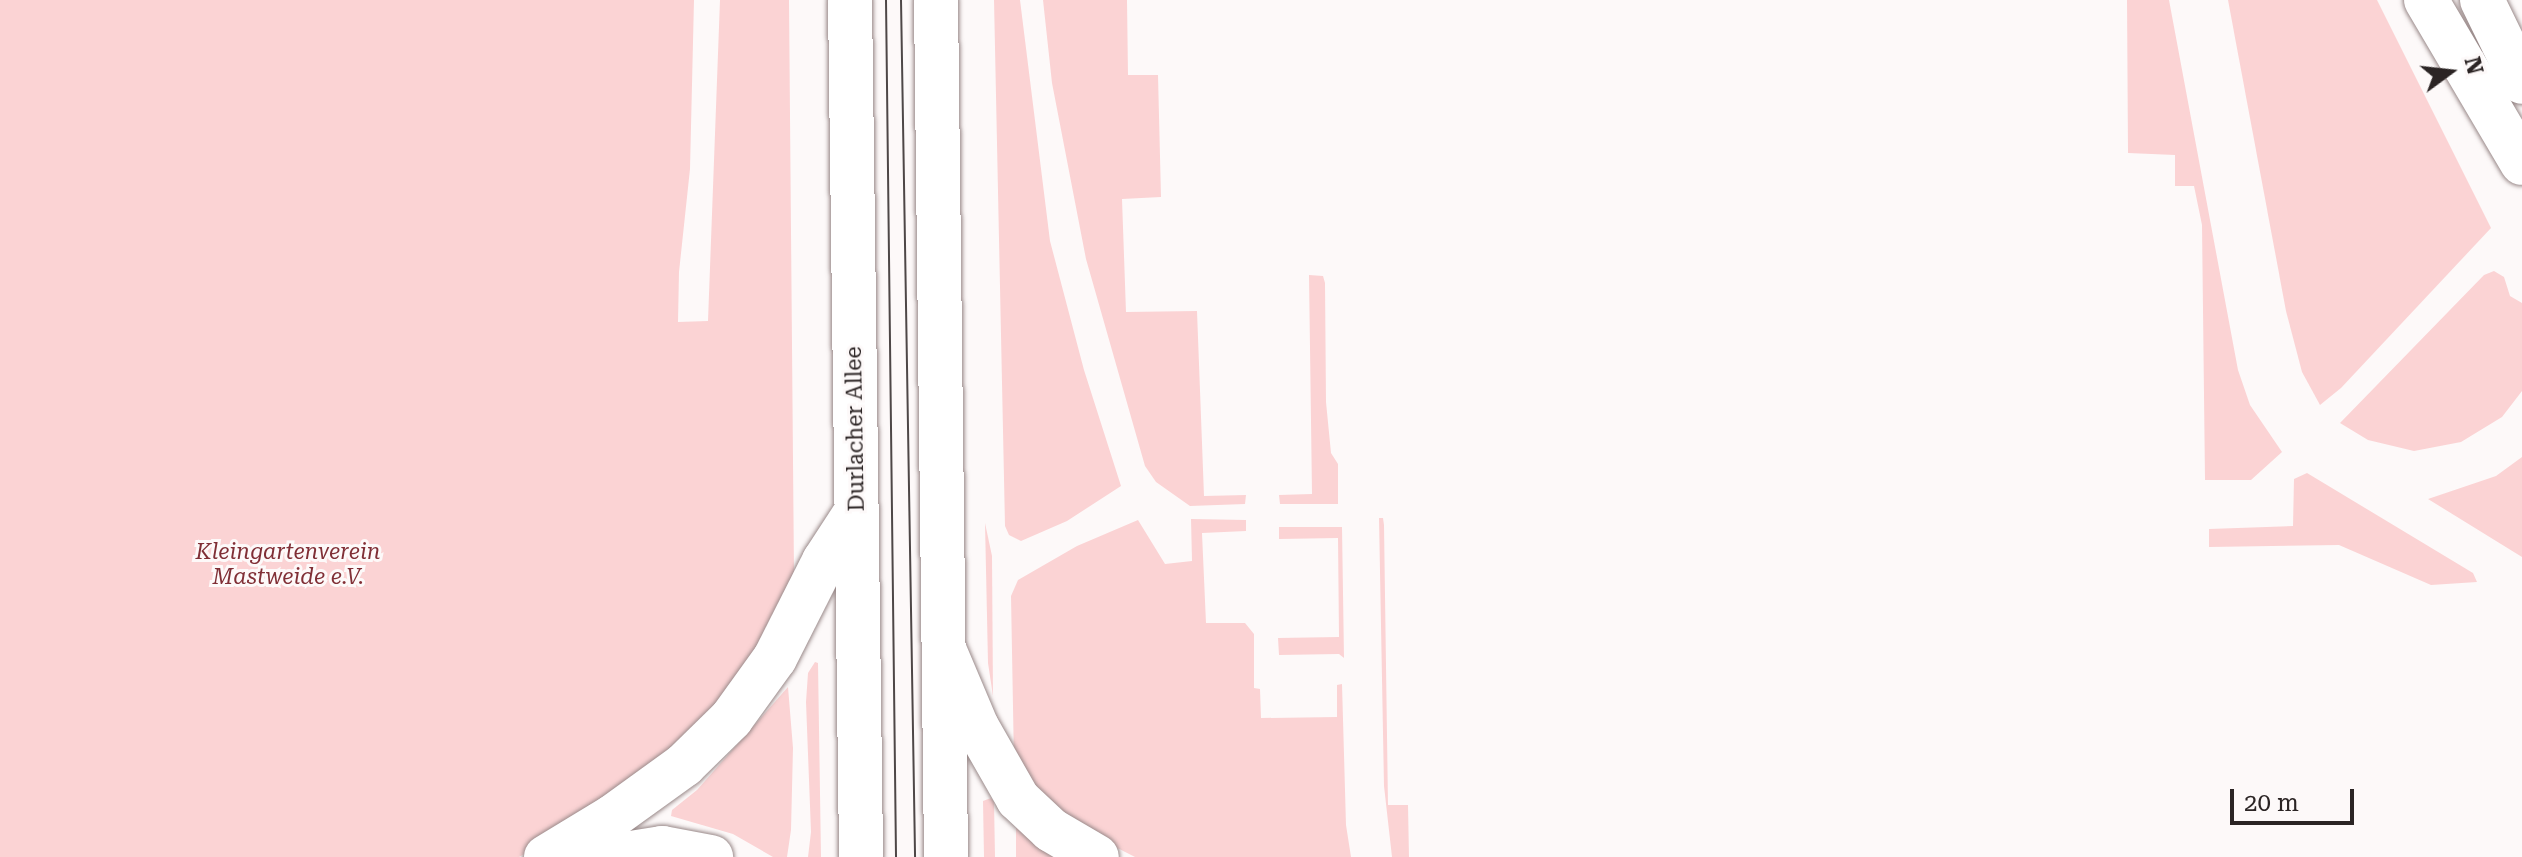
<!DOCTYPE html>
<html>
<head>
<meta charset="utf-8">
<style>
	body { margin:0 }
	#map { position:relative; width:2522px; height:857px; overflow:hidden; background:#fdf9f9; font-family:"Roboto Serif",serif }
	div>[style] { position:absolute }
	.green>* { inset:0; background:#fbd3d4 }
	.roads { filter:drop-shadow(0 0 2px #998989) drop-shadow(0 0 2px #998989) }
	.secondary>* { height:44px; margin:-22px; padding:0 22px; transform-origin:22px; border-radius:22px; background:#fff }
	.primary>* { height:44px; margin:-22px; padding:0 22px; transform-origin:22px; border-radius:22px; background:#fff }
	.motorway>* { height:44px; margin:-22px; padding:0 22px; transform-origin:22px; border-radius:22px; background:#fff }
	.tram>* { height:2px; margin:-1px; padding:0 1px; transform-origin:1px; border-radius:1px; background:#4e4747 }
	span { translate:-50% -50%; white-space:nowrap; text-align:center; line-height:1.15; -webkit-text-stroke:6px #fdf9f9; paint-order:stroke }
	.street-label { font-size:22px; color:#2b2424 }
	.park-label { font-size:22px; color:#802f36; font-style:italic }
	.north { position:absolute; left:2410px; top:32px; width:80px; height:80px; -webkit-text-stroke:6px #fdf9f9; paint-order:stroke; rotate:75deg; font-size:22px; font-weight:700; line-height:32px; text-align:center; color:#2b2424 }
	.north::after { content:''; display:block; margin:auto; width:28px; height:36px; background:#2b2424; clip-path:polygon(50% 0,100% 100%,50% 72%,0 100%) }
	.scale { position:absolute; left:2230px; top:789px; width:124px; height:36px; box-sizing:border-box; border:4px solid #2b2424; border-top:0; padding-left:10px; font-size:24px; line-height:28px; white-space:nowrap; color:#2b2424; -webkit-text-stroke:6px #fdf9f9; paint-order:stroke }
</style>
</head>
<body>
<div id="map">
	<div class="green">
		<i style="clip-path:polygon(0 0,694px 0,690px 169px,679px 272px,678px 322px,708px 321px,720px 0,789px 0,794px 574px,772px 631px,723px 697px,655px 762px,561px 833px,519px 857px,0 857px)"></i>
		<i style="clip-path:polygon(994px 0,1020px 0,1050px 241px,1084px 370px,1121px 486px,1067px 521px,1021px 541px,1009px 535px,1005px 526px)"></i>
		<i style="clip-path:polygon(1043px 0,1127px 0,1128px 75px,1158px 75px,1161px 197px,1122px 199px,1126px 312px,1197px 311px,1204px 496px,1246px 495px,1245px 504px,1190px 506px,1156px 482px,1145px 466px,1086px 259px,1052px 83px)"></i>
		<i style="clip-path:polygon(2127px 0,2169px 0,2238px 370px,2250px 405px,2282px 452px,2251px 480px,2205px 480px,2202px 225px,2194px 186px,2175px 186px,2175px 155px,2128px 153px)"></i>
		<i style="clip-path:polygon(2228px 0,2377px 0,2491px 228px,2341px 388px,2320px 405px,2302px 372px,2286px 311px)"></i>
		<i style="clip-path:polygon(2494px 271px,2504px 277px,2510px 296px,2522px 303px,2522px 391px,2502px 417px,2461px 442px,2414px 451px,2368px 440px,2340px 423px,2484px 275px)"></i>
		<i style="clip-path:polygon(1309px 275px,1323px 276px,1325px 283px,1326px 402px,1331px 453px,1338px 464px,1338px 504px,1280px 504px,1279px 495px,1312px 494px)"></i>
		<i style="clip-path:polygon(2522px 457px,2522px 557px,2428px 499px,2496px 476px)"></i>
		<i style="clip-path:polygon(2307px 473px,2473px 573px,2477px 582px,2431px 585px,2339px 545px,2209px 547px,2209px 529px,2293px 526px,2294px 479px)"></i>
		<i style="clip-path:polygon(1379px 518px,1383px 518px,1384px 525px,1388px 805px,1408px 805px,1409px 857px,1392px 857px,1384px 786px)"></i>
		<i style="clip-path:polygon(1191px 519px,1246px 520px,1246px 531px,1202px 533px,1206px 623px,1245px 623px,1254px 634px,1254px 688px,1260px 689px,1261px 718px,1337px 717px,1337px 685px,1342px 684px,1346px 825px,1351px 857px,1135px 857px,1084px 831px,1054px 811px,1014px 763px,1011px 596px,1018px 580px,1077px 546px,1138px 520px,1165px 564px,1192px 561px)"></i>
		<i style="clip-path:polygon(985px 523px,992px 556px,993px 696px,988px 663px)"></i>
		<i style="clip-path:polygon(1279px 527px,1342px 527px,1344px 658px,1339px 654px,1279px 655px,1278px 638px,1339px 637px,1338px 538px,1279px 539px)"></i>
		<i style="clip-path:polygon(815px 662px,818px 663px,821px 857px,808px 857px,811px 832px,806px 702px,808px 673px)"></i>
		<i style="clip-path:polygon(788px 687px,793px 748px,791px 830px,787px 857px,773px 857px,733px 834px,671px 816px,672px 810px,697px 790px)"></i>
		<i style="clip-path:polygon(991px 798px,994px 802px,995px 857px,984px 857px,983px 801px)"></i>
		<i style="clip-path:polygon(1016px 826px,1061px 857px,1016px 857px)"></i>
	</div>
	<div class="roads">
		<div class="secondary">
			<i style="left:2426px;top:0;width:189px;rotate:59.5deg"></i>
			<i style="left:2482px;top:0;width:91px;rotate:64deg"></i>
		</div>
		<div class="primary">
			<i style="left:850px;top:0;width:857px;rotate:89.26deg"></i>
			<i style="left:936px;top:0;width:857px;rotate:89.33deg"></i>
		</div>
		<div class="motorway">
			<i style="left:944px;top:649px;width:85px;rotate:67.1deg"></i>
			<i style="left:977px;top:727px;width:83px;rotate:60.3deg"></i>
			<i style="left:1018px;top:799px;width:45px;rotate:43.2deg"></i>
			<i style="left:1051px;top:830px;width:53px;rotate:30.4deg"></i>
			<i style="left:546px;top:857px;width:77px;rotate:-31.2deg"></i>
			<i style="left:612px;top:817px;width:89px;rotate:-35.8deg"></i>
			<i style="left:684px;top:765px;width:66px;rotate:-44.4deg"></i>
			<i style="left:731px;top:719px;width:75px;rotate:-54.2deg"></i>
			<i style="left:775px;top:658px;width:109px;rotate:-63.2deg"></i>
			<i style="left:824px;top:561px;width:59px;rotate:-56.9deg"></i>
			<i style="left:606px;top:857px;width:57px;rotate:-9.1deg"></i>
			<i style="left:662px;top:848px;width:50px;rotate:10.4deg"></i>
		</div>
	</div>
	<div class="tram">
		<i style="left:886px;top:0;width:857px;rotate:89.33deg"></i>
		<i style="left:901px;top:0;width:857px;rotate:89.06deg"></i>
	</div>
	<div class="street-label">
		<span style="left:855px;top:429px;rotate:-91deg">Durlacher Allee</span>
	</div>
	<div class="park-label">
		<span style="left:288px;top:564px">Kleingartenverein<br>Mastweide e.V.</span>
	</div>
	<div class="north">N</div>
	<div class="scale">20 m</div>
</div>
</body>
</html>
